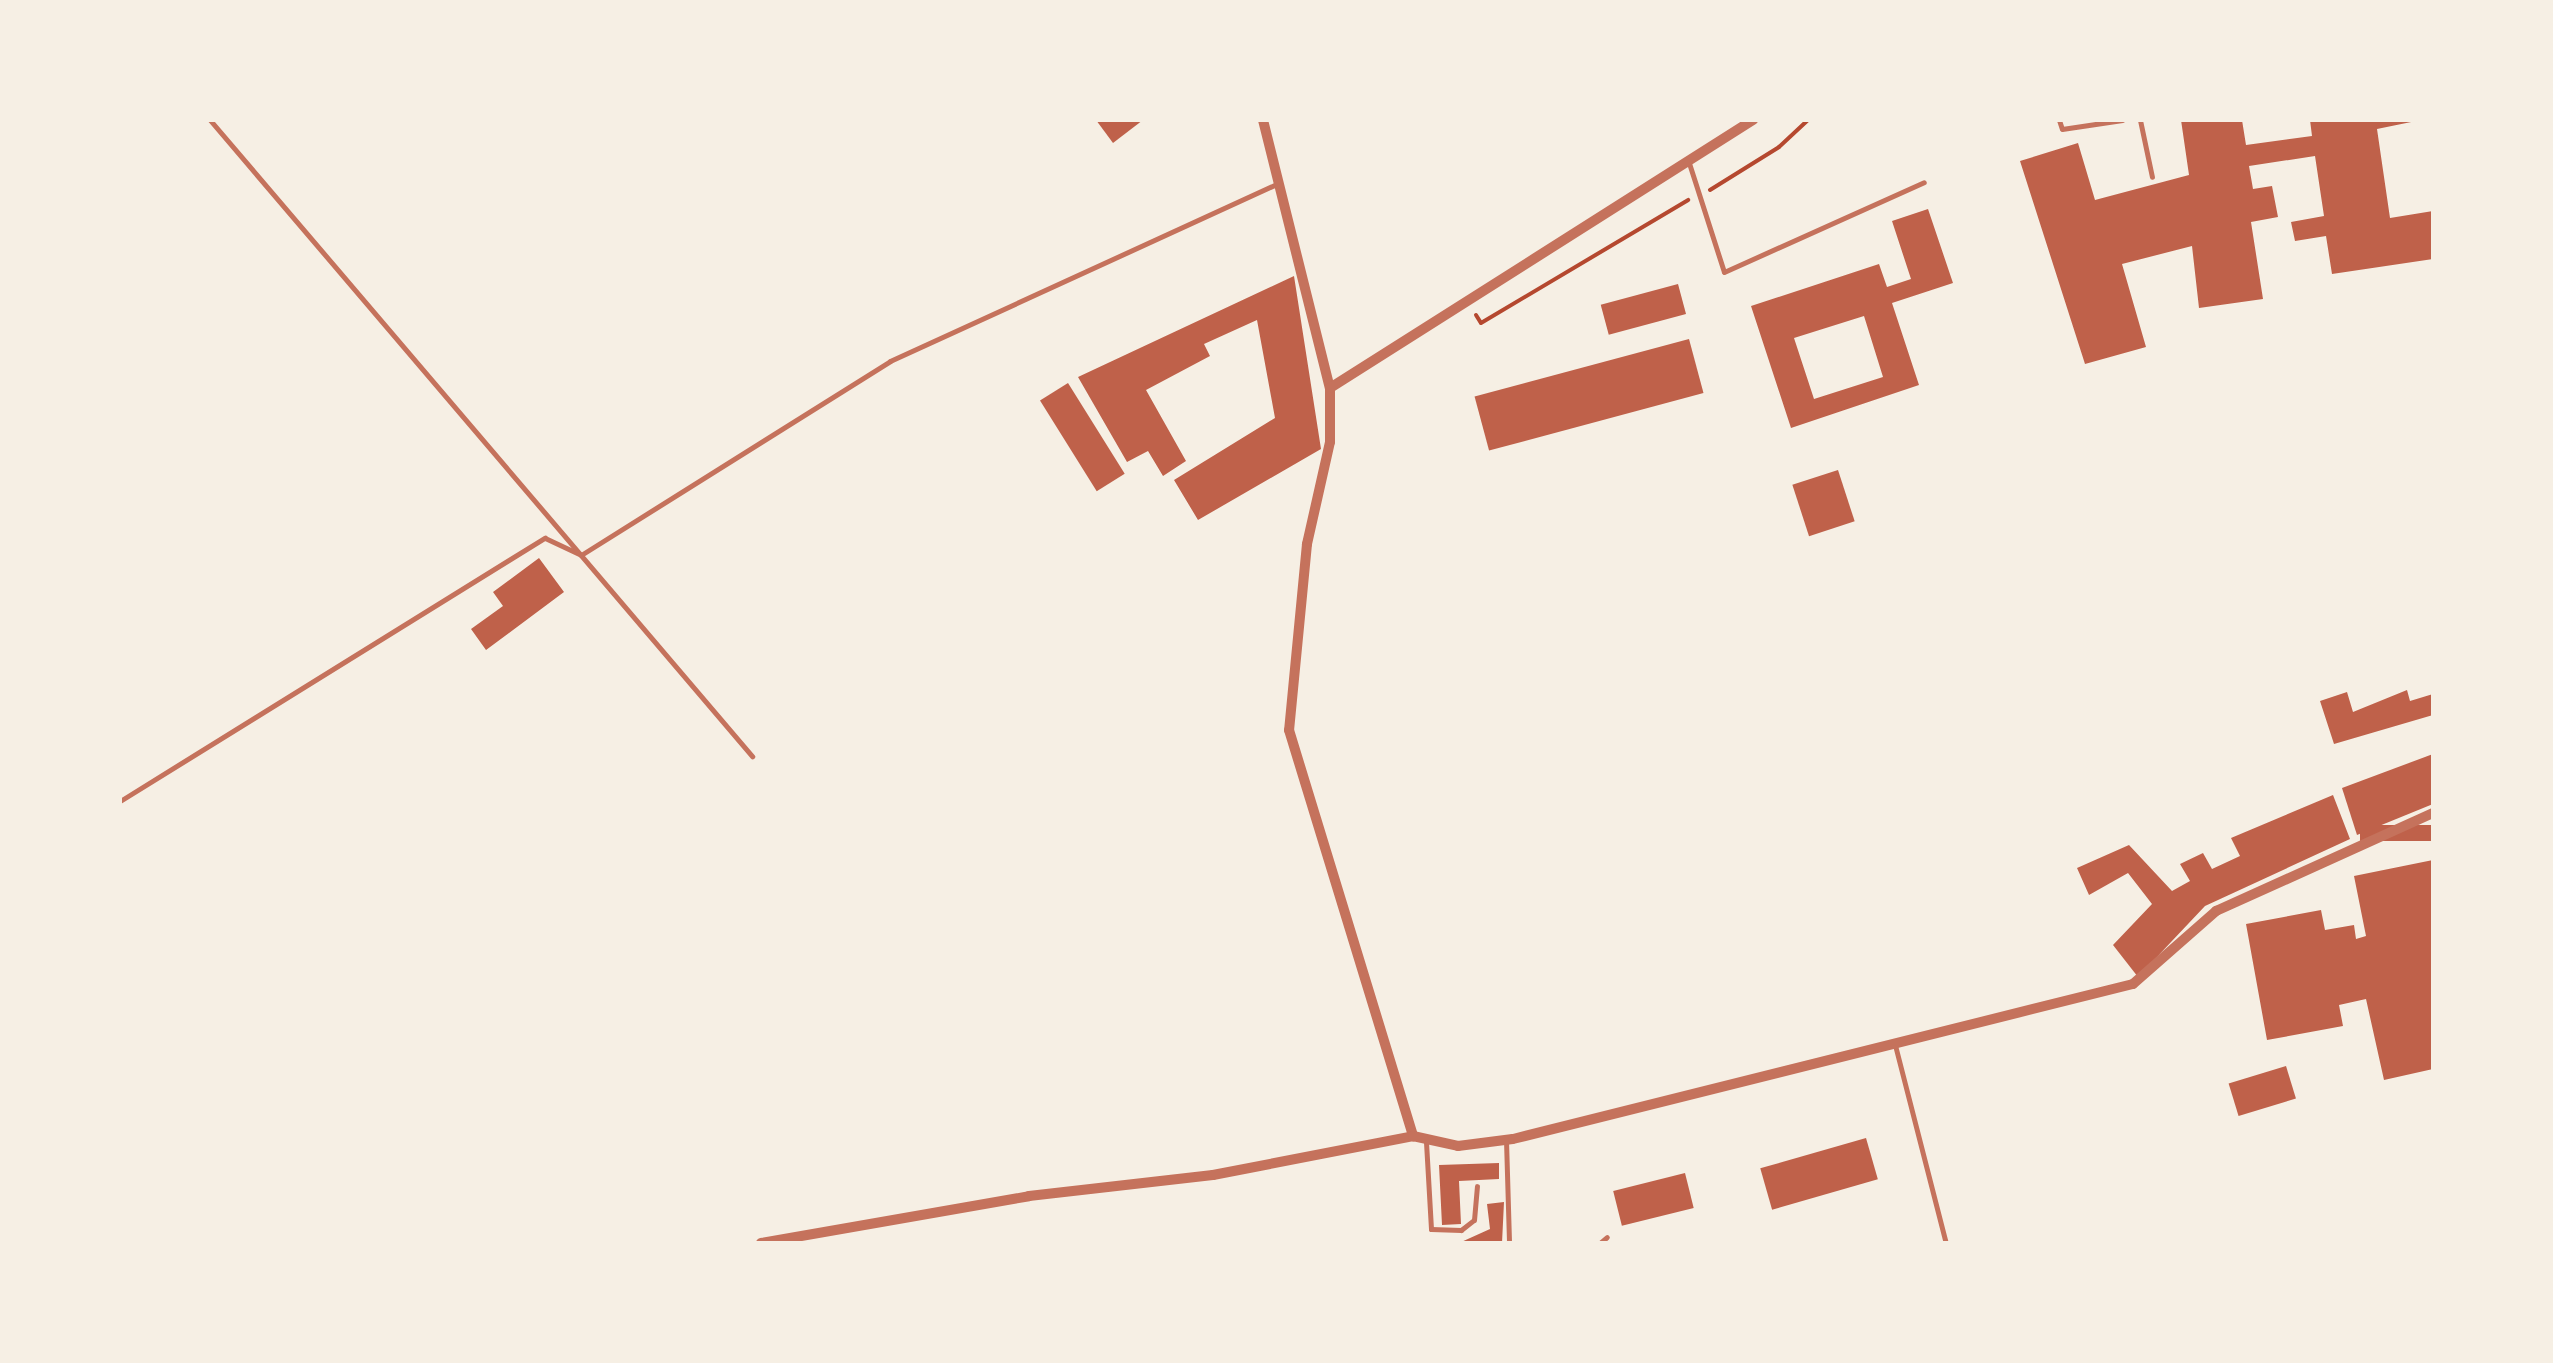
<!DOCTYPE html>
<html>
<head>
<meta charset="utf-8">
<style>
	body { margin:0 }
	#map { position:relative; width:2553px; height:1363px; overflow:hidden; background:#f6efe4; font-family:"Golos Text",sans-serif }
	div>[style] { position:absolute }
	.building>* { inset:0; background:#bf614a; transform-origin:0 0 }
	.path>* { height:4px; margin:-2px; padding:0 2px; transform-origin:2px; border-radius:2px; background:#b5482f }
	.service>* { height:5px; margin:-2.5px; padding:0 2.5px; transform-origin:2.5px; border-radius:2.5px; background:#c5725c }
	.minor>* { height:10px; margin:-5px; padding:0 5px; transform-origin:5px; border-radius:5px; background:#c5725c }
	span { translate:-50% -50%; white-space:nowrap; text-align:center; line-height:1.15; -webkit-text-stroke:9px #f6efe4; paint-order:stroke }
	.frame { position:absolute; inset:0; border:122px solid #f6efe4; pointer-events:none }
</style>
</head>
<body>
<div id="map">
	<div class="building">
		<i style="clip-path:polygon(1096px 120px,1143px 120px,1113px 143px)"></i>
		<i style="clip-path:polygon(2181px 120px,2242px 120px,2246px 145px,2312px 136px,2310px 120px,2421px 120px,2377px 129px,2390px 218px,2433px 211px,2433px 259px,2332px 274px,2326px 236px,2295px 241px,2291px 222px,2324px 216px,2315px 156px,2249px 166px,2253px 189px,2272px 186px,2278px 217px,2251px 222px,2263px 299px,2199px 308px,2192px 246px,2122px 264px,2146px 347px,2085px 364px,2020px 161px,2078px 143px,2095px 200px,2189px 175px)"></i>
		<i style="clip-path:polygon(evenodd,1928px 209px,1953px 283px,1892px 303px,1919px 385px,1791px 428px,1751px 306px,1879px 264px,1887px 287px,1911px 279px,1892px 221px,1928px 209px,1864px 316px,1883px 377px,1814px 399px,1794px 338px,1864px 316px)"></i>
		<i style="clip-path:polygon(1294px 276px,1321px 449px,1198px 520px,1174px 480px,1275px 418px,1257px 320px,1204px 344px,1210px 356px,1146px 390px,1186px 461px,1163px 476px,1148px 451px,1127px 462px,1078px 377px)"></i>
		<i style="left:1678px;top:284px;width:31px;height:80px;rotate:75deg"></i>
		<i style="left:1689px;top:339px;width:56px;height:222px;rotate:75deg"></i>
		<i style="left:1068px;top:383px;width:107px;height:33px;rotate:58deg"></i>
		<i style="left:1838px;top:470px;width:54px;height:48px;rotate:72deg"></i>
		<i style="clip-path:polygon(539px 558px,564px 592px,486px 650px,471px 629px,503px 606px,493px 592px)"></i>
		<i style="clip-path:polygon(2407px 690px,2410px 701px,2433px 694px,2433px 715px,2334px 744px,2320px 701px,2347px 692px,2353px 712px)"></i>
		<i style="clip-path:polygon(2433px 754px,2433px 804px,2357px 835px,2342px 788px)"></i>
		<i style="clip-path:polygon(2333px 795px,2350px 839px,2205px 906px,2138px 977px,2113px 945px,2152px 904px,2128px 873px,2089px 895px,2077px 868px,2129px 845px,2172px 891px,2190px 881px,2180px 864px,2203px 853px,2212px 869px,2240px 856px,2231px 838px)"></i>
		<i style="left:2433px;top:825px;width:16px;height:73px;rotate:90deg"></i>
		<i style="clip-path:polygon(2433px 860px,2433px 1069px,2384px 1080px,2366px 999px,2339px 1005px,2343px 1026px,2267px 1040px,2246px 924px,2321px 910px,2325px 930px,2354px 925px,2356px 939px,2366px 936px,2354px 876px)"></i>
		<i style="left:2286px;top:1066px;width:34px;height:60px;rotate:73deg"></i>
		<i style="left:1866px;top:1138px;width:43px;height:110px;rotate:74deg"></i>
		<i style="clip-path:polygon(1499px 1163px,1499px 1179px,1459px 1181px,1461px 1224px,1442px 1225px,1439px 1165px)"></i>
		<i style="left:1685px;top:1173px;width:36px;height:74px;rotate:76deg"></i>
		<i style="clip-path:polygon(1504px 1202px,1502px 1243px,1459px 1243px,1490px 1229px,1487px 1204px)"></i>
	</div>
	<div class="path">
		<i style="left:1710px;top:190px;width:81px;rotate:-31.9deg"></i>
		<i style="left:1779px;top:147px;width:40px;rotate:-43deg"></i>
		<i style="left:1476px;top:315px;width:9px;rotate:58deg"></i>
		<i style="left:1481px;top:323px;width:241px;rotate:-30.7deg"></i>
	</div>
	<div class="service">
		<i style="left:210px;top:120px;width:836px;rotate:49.56deg"></i>
		<i style="left:2059px;top:120px;width:9px;rotate:72deg"></i>
		<i style="left:2062px;top:129px;width:61px;rotate:-8.5deg"></i>
		<i style="left:2140px;top:120px;width:58px;rotate:78.1deg"></i>
		<i style="left:1689px;top:163px;width:114px;rotate:72.2deg"></i>
		<i style="left:1724px;top:272px;width:219px;rotate:-24.2deg"></i>
		<i style="left:120px;top:801px;width:500px;rotate:-31.8deg"></i>
		<i style="left:545px;top:538px;width:40px;rotate:25deg"></i>
		<i style="left:581px;top:555px;width:365px;rotate:-32.1deg"></i>
		<i style="left:890px;top:361px;width:426px;rotate:-24.6deg"></i>
		<i style="left:1895px;top:1045px;width:204px;rotate:75.6deg"></i>
		<i style="left:1506px;top:1140px;width:103px;rotate:88.3deg"></i>
		<i style="left:1426px;top:1142px;width:87px;rotate:86.7deg"></i>
		<i style="left:1431px;top:1229px;width:30px;rotate:2deg"></i>
		<i style="left:1461px;top:1230px;width:16px;rotate:-38deg"></i>
		<i style="left:1474px;top:1220px;width:34px;rotate:-85deg"></i>
		<i style="left:1600px;top:1243px;width:9px;rotate:-41deg"></i>
	</div>
	<div class="minor">
		<i style="left:1263px;top:120px;width:276px;rotate:76deg"></i>
		<i style="left:1330px;top:388px;width:54px;rotate:90deg"></i>
		<i style="left:1330px;top:442px;width:105px;rotate:102.7deg"></i>
		<i style="left:1307px;top:544px;width:187px;rotate:95.5deg"></i>
		<i style="left:1289px;top:730px;width:425px;rotate:73deg"></i>
		<i style="left:1330px;top:388px;width:501px;rotate:-32.36deg"></i>
		<i style="left:761px;top:1243px;width:272px;rotate:-9.9deg"></i>
		<i style="left:1029px;top:1196px;width:185px;rotate:-6.5deg"></i>
		<i style="left:1213px;top:1175px;width:204px;rotate:-11deg"></i>
		<i style="left:1413px;top:1136px;width:46px;rotate:12.5deg"></i>
		<i style="left:1458px;top:1146px;width:55px;rotate:-7.3deg"></i>
		<i style="left:1513px;top:1139px;width:639px;rotate:-14.04deg"></i>
		<i style="left:2133px;top:984px;width:111px;rotate:-41.3deg"></i>
		<i style="left:2216px;top:911px;width:238px;rotate:-24.3deg"></i>
	</div>
	<div class="frame"></div>
</div>
</body>
</html>
